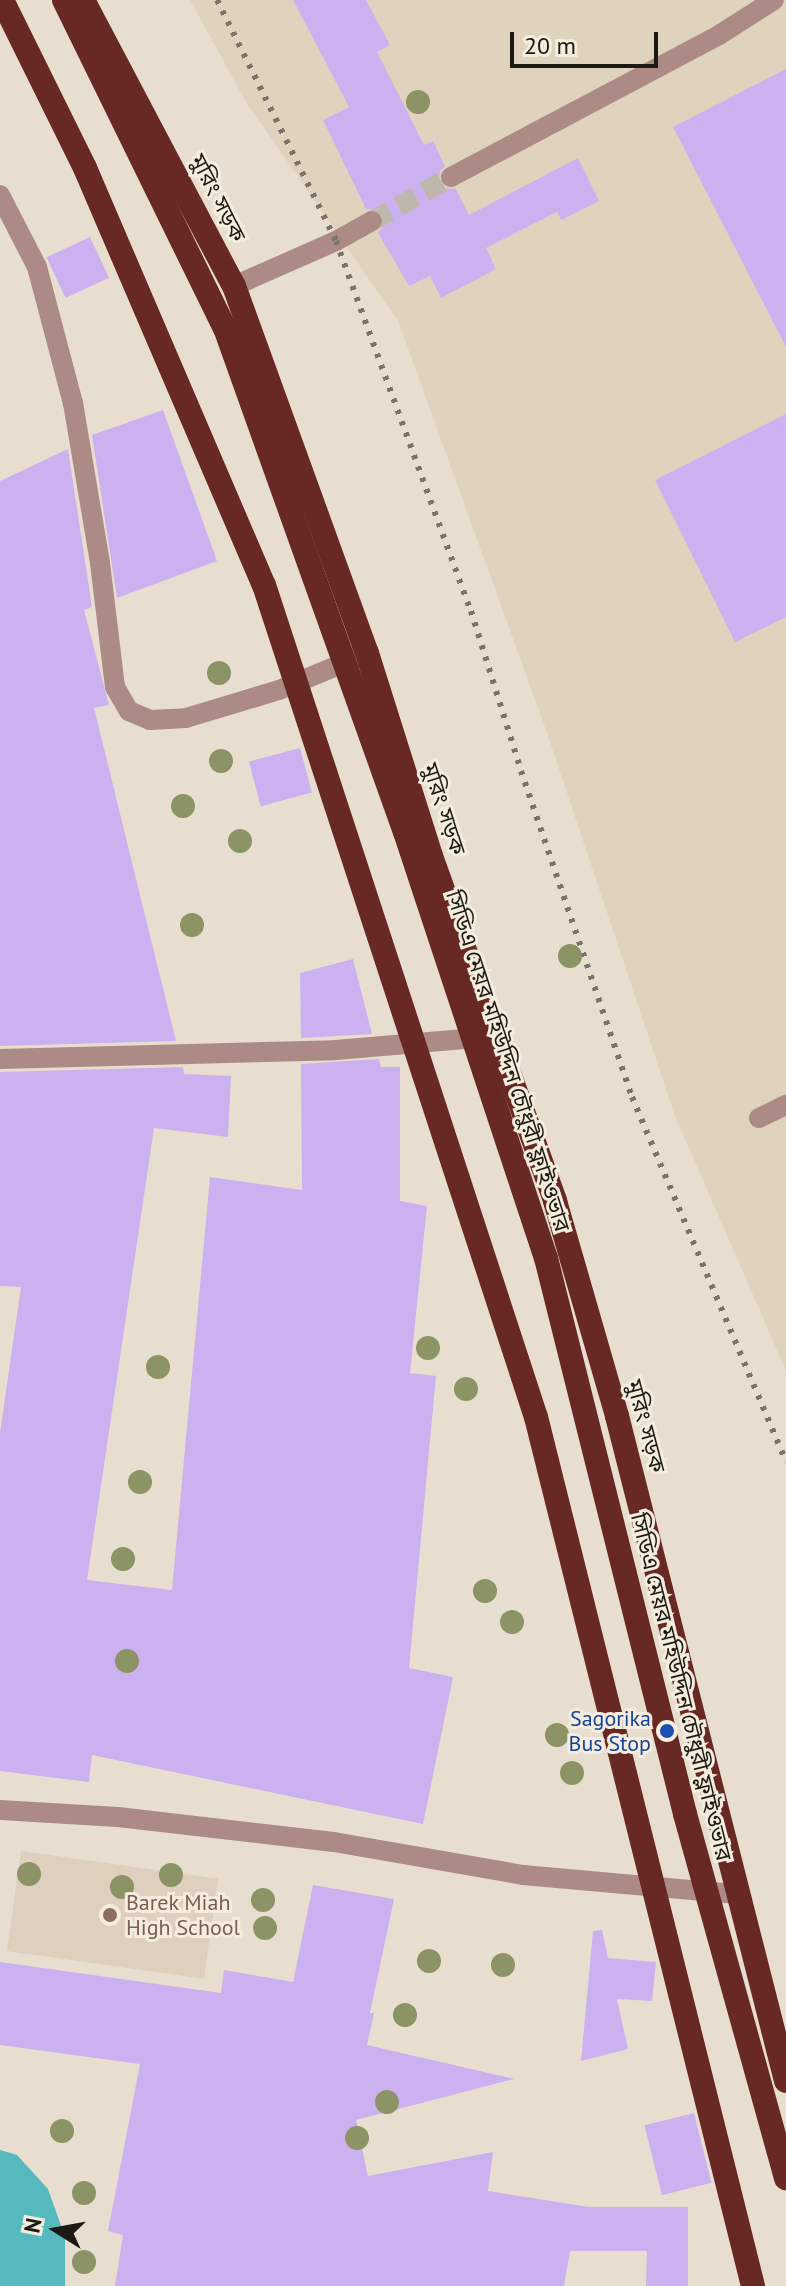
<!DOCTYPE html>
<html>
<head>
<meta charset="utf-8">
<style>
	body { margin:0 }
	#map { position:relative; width:786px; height:2286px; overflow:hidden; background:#e7ded0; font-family:"PT Sans","Noto Sans Bengali",sans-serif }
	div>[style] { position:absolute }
	.built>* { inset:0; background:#e0d3be }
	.education>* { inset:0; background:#decfbe; transform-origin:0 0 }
	.water>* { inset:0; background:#55b9be }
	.building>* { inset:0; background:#ccb1f0; transform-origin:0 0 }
	.minor-tunnel>* { height:20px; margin-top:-10px; transform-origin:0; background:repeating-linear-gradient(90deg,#bfb7ab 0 20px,transparent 0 30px) }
	.minor>* { height:20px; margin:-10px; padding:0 10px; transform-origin:10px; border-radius:10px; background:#ac8a85 }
	.highway>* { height:24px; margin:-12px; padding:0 12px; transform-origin:12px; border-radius:12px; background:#682823 }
	.rail>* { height:6px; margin-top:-3px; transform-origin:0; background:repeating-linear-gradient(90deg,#79736a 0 4px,transparent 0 12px) }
	.highway-bridge>* { height:24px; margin:-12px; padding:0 12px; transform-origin:12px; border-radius:12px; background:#682823 }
	.trees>* { width:24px; height:24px; margin:-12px; border-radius:50%; background:#8c9364 }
	.dots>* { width:22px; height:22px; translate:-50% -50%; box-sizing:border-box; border:4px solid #f4ecdd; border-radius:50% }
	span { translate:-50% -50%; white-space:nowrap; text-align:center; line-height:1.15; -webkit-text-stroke:6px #f4ecdd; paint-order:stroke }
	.street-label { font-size:22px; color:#1d1a15 }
	.transit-label { font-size:22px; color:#164399 }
	.right { translate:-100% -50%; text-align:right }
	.education-label { font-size:22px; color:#785e54 }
	.left { translate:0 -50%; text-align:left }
	.north { position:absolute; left:16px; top:2190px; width:80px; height:80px; -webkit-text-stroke:6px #f4ecdd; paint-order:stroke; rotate:281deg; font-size:22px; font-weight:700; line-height:32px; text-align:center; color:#1d1a15 }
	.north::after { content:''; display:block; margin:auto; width:28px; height:36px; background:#1d1a15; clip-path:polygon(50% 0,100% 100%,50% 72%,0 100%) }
	.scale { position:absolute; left:510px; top:32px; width:148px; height:36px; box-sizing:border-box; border:4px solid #1d1a15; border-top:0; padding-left:10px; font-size:24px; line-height:28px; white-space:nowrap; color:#1d1a15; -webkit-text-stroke:6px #f4ecdd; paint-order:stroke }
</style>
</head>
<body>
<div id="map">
	<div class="built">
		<i style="clip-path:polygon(190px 0,786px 0,786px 1371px,675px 1116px,546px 730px,398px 321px,246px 102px)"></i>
	</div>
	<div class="education">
		<i style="left:21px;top:1851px;width:199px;height:101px;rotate:8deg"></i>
	</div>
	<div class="water">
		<i style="clip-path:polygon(0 2150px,17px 2155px,48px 2189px,65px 2237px,65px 2286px,0 2286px)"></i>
	</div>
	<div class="building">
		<i style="clip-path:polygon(293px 0,366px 0,390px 45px,377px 52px,424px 145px,433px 141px,445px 166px,440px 171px,439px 182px,445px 188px,456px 189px,469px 215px,578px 158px,599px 201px,561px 220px,557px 212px,486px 248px,496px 269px,441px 298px,430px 276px,409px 286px,378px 233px,383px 227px,384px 215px,378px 210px,366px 209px,323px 120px,349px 107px)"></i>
		<i style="clip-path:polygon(786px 69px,786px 347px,673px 127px)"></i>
		<i style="left:90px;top:237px;width:45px;height:48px;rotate:65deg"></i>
		<i style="clip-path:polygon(163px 410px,217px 561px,117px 598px,92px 435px)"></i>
		<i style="clip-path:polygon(786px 414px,786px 617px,735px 642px,655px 480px)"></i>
		<i style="clip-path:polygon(68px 449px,92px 607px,84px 610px,109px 705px,94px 708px,176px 1041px,0 1046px,0 481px)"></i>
		<i style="left:300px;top:748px;width:46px;height:53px;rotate:75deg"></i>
		<i style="clip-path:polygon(353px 959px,372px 1034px,301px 1038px,300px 973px)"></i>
		<i style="clip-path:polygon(379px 1059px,381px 1067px,400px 1067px,400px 1201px,427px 1206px,410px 1373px,436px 1376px,409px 1668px,453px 1677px,423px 1824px,92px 1755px,89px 1782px,0 1771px,0 1433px,21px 1287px,0 1286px,0 1072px,183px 1067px,184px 1074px,231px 1076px,228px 1137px,154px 1128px,87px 1580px,172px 1590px,210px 1177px,302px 1190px,301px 1064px)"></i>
		<i style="clip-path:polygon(313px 1885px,394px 1899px,370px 2013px,374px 2013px,367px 2045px,514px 2079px,356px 2120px,368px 2176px,493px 2152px,488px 2191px,589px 2207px,688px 2207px,688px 2286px,646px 2286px,647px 2251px,570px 2251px,564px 2286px,115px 2286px,123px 2235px,108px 2231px,140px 2064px,0 2045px,0 1962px,221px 1993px,224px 1970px,293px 1982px)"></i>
		<i style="clip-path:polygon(602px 1930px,608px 1958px,656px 1962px,652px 2001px,617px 1999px,628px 2049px,581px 2061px,593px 1931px)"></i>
		<i style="left:694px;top:2113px;width:72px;height:51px;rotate:76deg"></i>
	</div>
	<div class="minor-tunnel">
		<i style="left:372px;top:221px;width:90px;rotate:-29.1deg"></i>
	</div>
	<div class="minor">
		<i style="left:451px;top:177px;width:303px;rotate:-27.9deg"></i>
		<i style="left:719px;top:35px;width:65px;rotate:-32.5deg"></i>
		<i style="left:0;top:195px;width:81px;rotate:62.8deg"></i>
		<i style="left:37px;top:267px;width:141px;rotate:75.2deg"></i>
		<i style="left:73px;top:403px;width:162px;rotate:80.4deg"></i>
		<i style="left:100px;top:563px;width:125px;rotate:83.1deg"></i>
		<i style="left:115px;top:687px;width:28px;rotate:60deg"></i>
		<i style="left:129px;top:711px;width:23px;rotate:23deg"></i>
		<i style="left:150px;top:720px;width:36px;rotate:-3deg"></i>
		<i style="left:186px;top:718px;width:97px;rotate:-16.8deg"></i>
		<i style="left:279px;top:690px;width:83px;rotate:-22.6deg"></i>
		<i style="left:234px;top:286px;width:111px;rotate:-23.8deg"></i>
		<i style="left:336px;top:241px;width:41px;rotate:-29.1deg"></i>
		<i style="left:0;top:1059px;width:336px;rotate:-1.5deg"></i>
		<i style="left:336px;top:1050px;width:152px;rotate:-4.9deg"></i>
		<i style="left:759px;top:1118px;width:30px;rotate:-26deg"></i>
		<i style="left:0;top:1810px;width:118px;rotate:3.4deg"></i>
		<i style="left:118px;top:1817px;width:217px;rotate:6.6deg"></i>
		<i style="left:334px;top:1842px;width:192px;rotate:9.9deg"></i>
		<i style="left:523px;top:1875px;width:215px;rotate:5.1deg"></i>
	</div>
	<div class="highway">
		<i style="left:83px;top:0;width:323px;rotate:62.2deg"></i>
		<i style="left:234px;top:286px;width:390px;rotate:70.1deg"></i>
		<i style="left:367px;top:653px;width:213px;rotate:72.5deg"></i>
		<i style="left:431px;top:856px;width:367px;rotate:70.2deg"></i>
		<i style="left:555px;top:1201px;width:224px;rotate:73.9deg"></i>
		<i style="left:617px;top:1416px;width:686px;rotate:75.74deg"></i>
	</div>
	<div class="rail">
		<i style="left:217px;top:0;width:269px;rotate:63.7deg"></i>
		<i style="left:336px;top:241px;width:394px;rotate:70deg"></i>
		<i style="left:471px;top:611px;width:168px;rotate:72.6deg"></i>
		<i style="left:521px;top:771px;width:344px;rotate:71.2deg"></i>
		<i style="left:632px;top:1097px;width:396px;rotate:67.1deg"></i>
	</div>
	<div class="highway-bridge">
		<i style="left:2px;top:0;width:187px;rotate:63.7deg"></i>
		<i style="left:85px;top:168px;width:454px;rotate:66.8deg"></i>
		<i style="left:264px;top:585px;width:875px;rotate:71.9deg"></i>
		<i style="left:536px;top:1417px;width:896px;rotate:75.98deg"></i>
		<i style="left:64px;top:0;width:365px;rotate:63.9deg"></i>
		<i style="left:225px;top:328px;width:535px;rotate:70.35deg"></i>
		<i style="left:405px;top:832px;width:449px;rotate:71.7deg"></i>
		<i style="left:546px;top:1258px;width:573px;rotate:75.96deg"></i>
		<i style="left:685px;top:1814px;width:378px;rotate:74.5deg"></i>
	</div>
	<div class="trees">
		<i style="left:418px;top:102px"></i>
		<i style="left:219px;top:673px"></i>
		<i style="left:221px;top:761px"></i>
		<i style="left:183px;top:806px"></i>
		<i style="left:240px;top:841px"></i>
		<i style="left:192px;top:925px"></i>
		<i style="left:570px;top:956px"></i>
		<i style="left:428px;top:1348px"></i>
		<i style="left:158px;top:1367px"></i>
		<i style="left:466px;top:1389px"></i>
		<i style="left:140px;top:1482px"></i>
		<i style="left:123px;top:1559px"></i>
		<i style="left:485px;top:1591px"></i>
		<i style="left:512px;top:1622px"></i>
		<i style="left:127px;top:1661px"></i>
		<i style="left:557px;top:1735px"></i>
		<i style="left:572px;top:1773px"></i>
		<i style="left:29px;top:1874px"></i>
		<i style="left:171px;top:1875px"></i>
		<i style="left:122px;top:1887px"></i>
		<i style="left:263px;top:1900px"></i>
		<i style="left:265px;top:1928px"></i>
		<i style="left:429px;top:1961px"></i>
		<i style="left:503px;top:1965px"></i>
		<i style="left:405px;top:2015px"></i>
		<i style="left:387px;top:2102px"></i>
		<i style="left:62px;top:2131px"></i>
		<i style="left:357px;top:2138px"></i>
		<i style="left:84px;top:2193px"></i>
		<i style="left:84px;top:2262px"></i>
	</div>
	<div class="dots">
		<i style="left:667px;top:1731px;background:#1a4fb4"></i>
		<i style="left:110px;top:1915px;background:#8d6e63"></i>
	</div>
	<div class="street-label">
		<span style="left:218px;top:198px;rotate:63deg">মুরিং সড়ক</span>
		<span style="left:444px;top:809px;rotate:72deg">মুরিং সড়ক</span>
		<span style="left:508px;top:1061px;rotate:72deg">সিডিএ মেয়র মহিউদ্দিন চৌধুরী ফ্লাইওভার</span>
		<span style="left:646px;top:1426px;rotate:75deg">মুরিং সড়ক</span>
		<span style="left:681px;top:1687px;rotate:76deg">সিডিএ মেয়র মহিউদ্দিন চৌধুরী ফ্লাইওভার</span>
	</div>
	<div class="transit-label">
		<span class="right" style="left:651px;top:1731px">Sagorika<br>Bus Stop</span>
	</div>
	<div class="education-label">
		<span class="left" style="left:126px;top:1915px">Barek Miah<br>High School</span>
	</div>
	<div class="north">N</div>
	<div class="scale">20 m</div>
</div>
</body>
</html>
